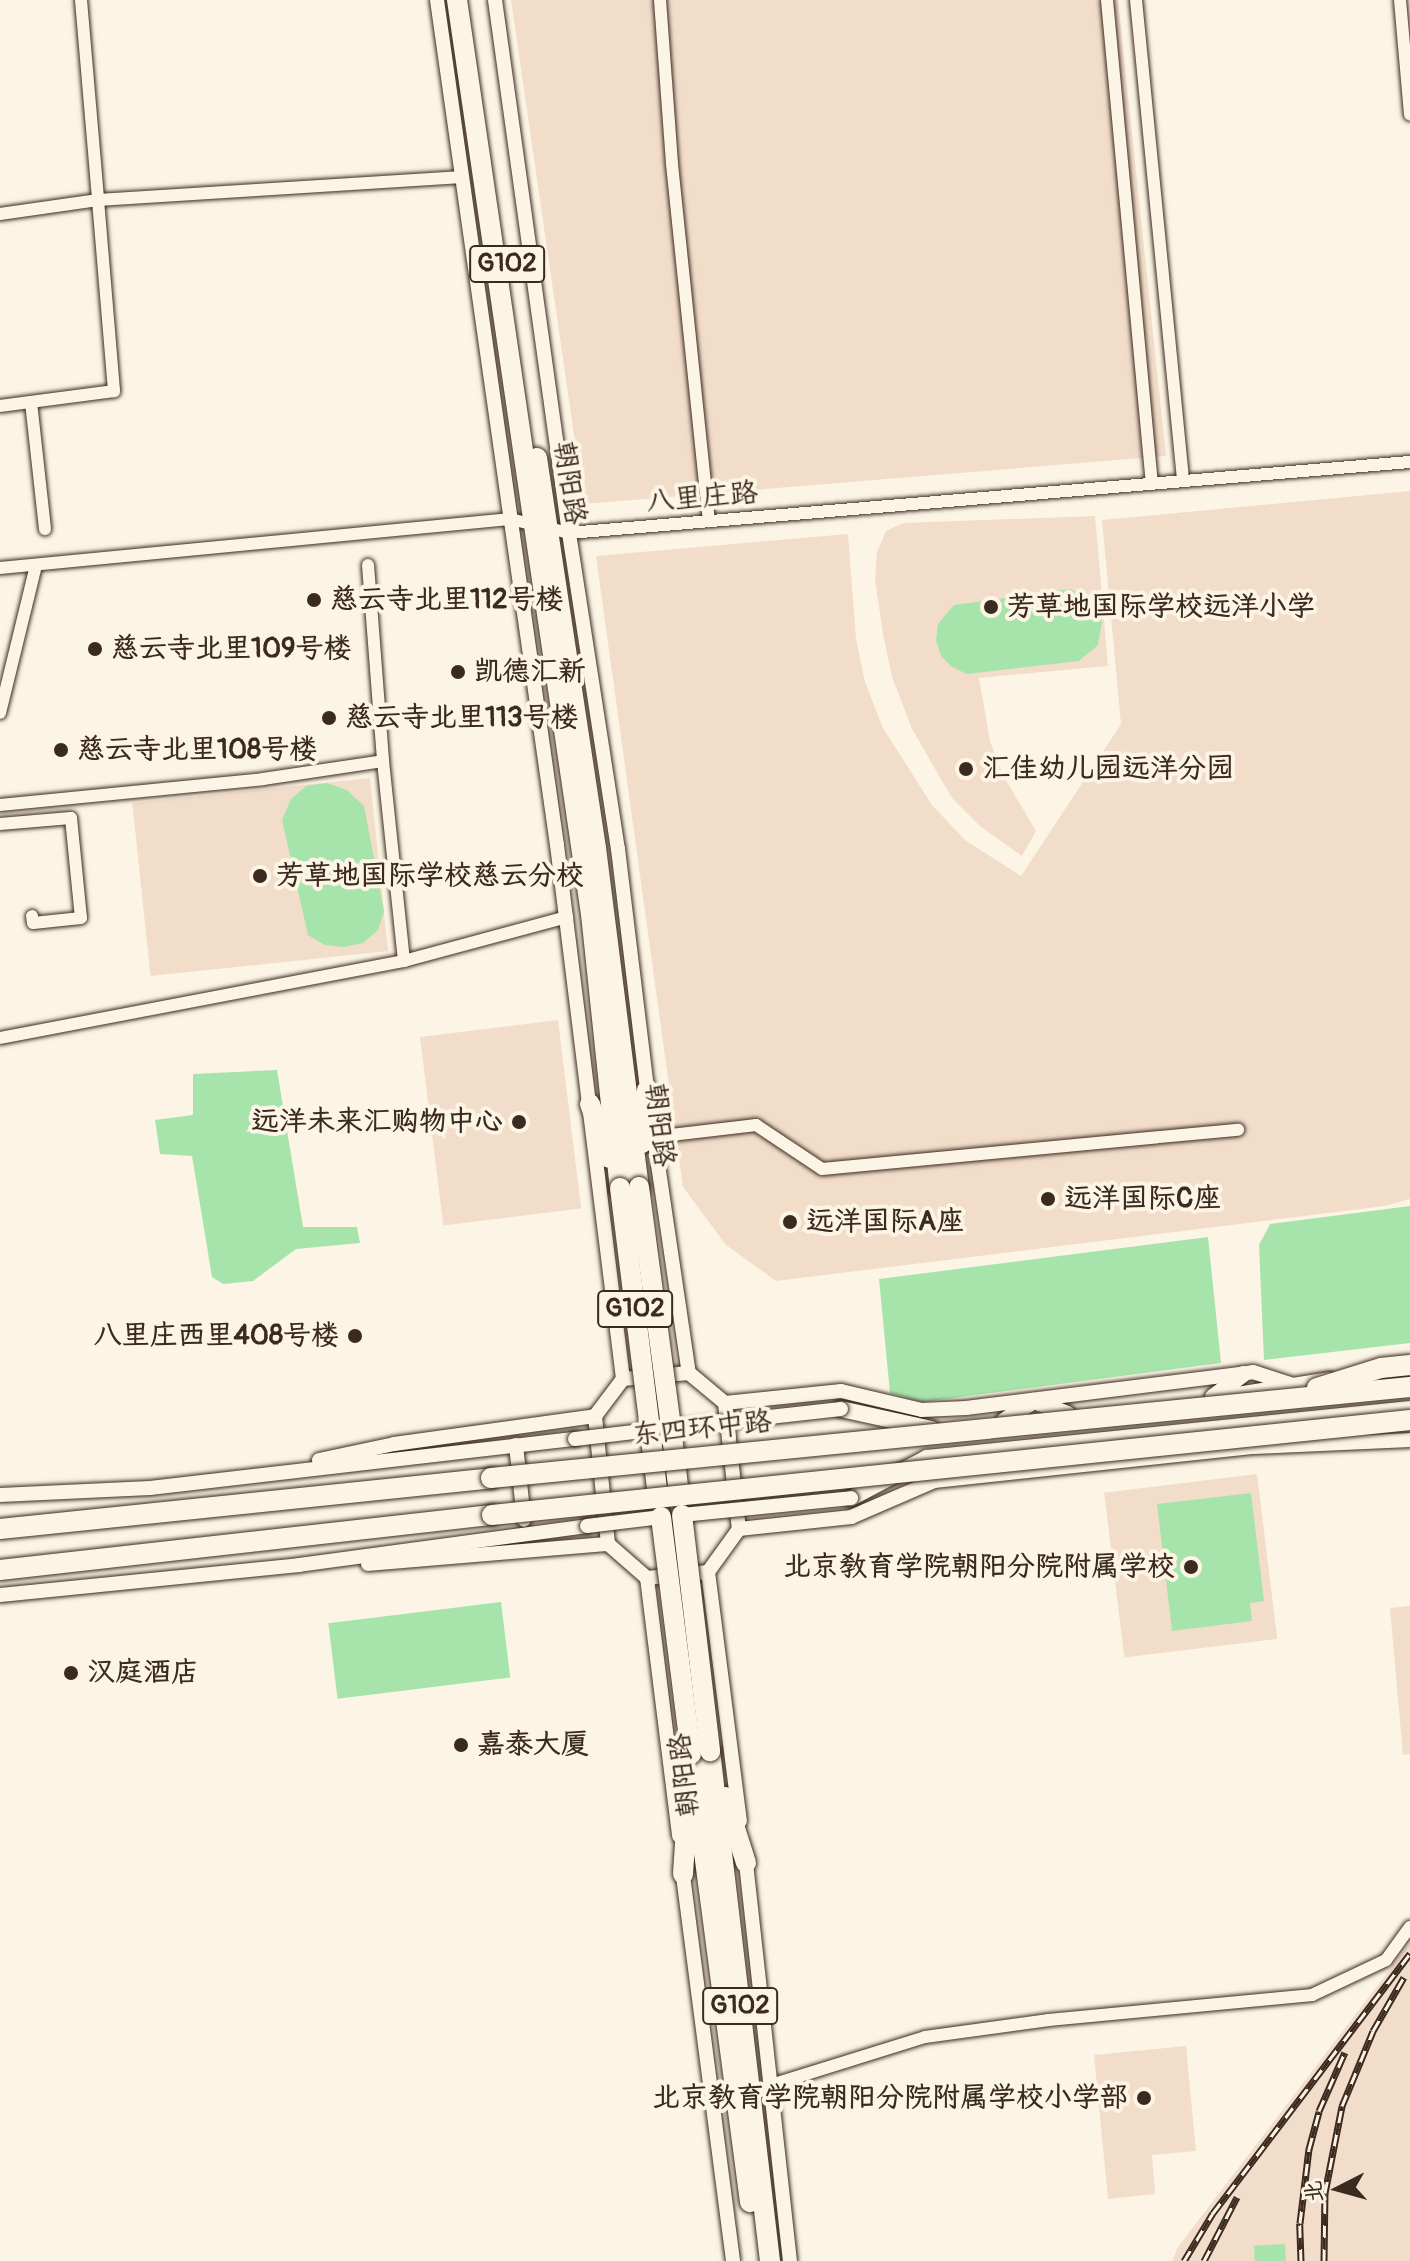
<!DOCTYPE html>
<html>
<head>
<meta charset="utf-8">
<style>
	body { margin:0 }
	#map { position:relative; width:1410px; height:2261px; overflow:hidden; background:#fcf5e5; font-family:Pangolin,"LXGW WenKai TC",sans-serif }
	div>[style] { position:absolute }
	.built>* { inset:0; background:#f2ddcb; transform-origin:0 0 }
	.green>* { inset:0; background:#a7e4ab; transform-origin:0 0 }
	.roads { filter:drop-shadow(0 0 2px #3b2a1e) drop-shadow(0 0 2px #3b2a1e) }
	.minor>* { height:12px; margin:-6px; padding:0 6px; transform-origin:6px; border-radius:6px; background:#fcf5e5 }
	.tertiary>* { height:14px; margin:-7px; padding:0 7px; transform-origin:7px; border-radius:7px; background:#fcf5e5 }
	.secondary>* { height:16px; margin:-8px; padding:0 8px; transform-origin:8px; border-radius:8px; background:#fcf5e5 }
	.trunk>* { height:20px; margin:-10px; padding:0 10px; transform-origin:10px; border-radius:10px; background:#fcf5e5 }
	.rail>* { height:7px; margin-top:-3.5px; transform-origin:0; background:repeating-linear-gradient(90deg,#fcf5e5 0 12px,#3b2a1e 0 24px); box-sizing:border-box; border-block:2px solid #3b2a1e }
	.bridges { filter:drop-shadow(0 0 2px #3b2a1e) drop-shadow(0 0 2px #3b2a1e) }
	.tertiary-bridge>* { height:14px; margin:-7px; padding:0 7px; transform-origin:7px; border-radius:7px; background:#fcf5e5 }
	.trunk-bridge>* { height:20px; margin:-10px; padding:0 10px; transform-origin:10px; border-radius:10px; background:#fcf5e5 }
	.dots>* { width:22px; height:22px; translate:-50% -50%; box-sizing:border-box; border:4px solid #fcf5e5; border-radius:50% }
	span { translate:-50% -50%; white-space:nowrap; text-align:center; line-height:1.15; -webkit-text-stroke:8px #fcf5e5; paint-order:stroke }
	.shield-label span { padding:2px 6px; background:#fcf5e5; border:2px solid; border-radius:6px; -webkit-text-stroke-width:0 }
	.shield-label { font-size:26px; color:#3b2a1e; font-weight:700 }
	.street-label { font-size:28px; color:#3b2a1e }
	.poi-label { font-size:28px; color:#3b2a1e; font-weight:700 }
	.left { translate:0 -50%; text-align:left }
	.right { translate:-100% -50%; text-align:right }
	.north { position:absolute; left:1298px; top:2149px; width:80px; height:80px; -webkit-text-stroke:6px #fcf5e5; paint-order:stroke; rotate:264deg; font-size:22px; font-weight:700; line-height:32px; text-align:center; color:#3b2a1e }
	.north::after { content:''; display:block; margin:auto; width:28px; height:36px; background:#3b2a1e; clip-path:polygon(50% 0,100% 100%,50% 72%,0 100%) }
</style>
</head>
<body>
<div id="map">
	<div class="built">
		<i style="clip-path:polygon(511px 0,1118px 0,1166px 456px,584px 504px)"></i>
		<i style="clip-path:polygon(1410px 491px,1410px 1199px,1385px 1206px,776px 1281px,726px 1245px,683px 1187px,596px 556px,848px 534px,856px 639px,865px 682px,883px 728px,932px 805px,965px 840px,1021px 876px,1121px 724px,1102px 520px)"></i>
		<i style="clip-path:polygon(1095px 516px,1108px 666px,979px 678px,990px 741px,1003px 775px,1036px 831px,1022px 856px,980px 826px,952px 798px,912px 729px,892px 677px,883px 634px,875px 580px,877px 552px,886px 531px,903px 523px)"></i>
		<i style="left:370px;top:778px;width:174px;height:239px;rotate:84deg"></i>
		<i style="left:558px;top:1020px;width:190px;height:139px;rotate:83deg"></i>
		<i style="left:1257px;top:1474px;width:166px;height:154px;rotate:83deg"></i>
		<i style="clip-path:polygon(1410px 1606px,1410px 1754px,1403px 1755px,1390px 1608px)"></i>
		<i style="clip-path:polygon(1410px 1943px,1410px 2261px,1172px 2261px,1178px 2247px)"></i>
		<i style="clip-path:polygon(1186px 2046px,1196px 2151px,1152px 2155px,1155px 2194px,1108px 2199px,1094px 2055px)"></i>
	</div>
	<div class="green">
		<i style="clip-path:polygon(1070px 589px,1091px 599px,1102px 621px,1098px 645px,1079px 661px,967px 674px,952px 667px,941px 656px,936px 640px,938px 624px,954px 605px)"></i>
		<i style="clip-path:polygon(327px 783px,347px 790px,364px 806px,384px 911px,378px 930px,363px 943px,344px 947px,325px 945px,308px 935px,282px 820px,291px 799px,306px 786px)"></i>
		<i style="clip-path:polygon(277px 1070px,303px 1227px,357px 1227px,360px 1243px,296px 1249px,253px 1281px,223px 1284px,212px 1277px,192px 1156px,160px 1154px,155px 1120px,193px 1115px,193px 1074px)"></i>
		<i style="clip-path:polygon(1410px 1206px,1410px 1343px,1264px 1360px,1259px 1245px,1270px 1224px)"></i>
		<i style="clip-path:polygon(1208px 1237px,1221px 1363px,922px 1402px,890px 1393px,879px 1279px)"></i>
		<i style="clip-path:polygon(1251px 1493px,1264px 1601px,1250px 1603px,1252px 1621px,1172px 1631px,1157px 1504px)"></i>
		<i style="left:501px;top:1602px;width:76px;height:174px;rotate:83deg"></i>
		<i style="left:1285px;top:2244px;width:17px;height:31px;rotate:87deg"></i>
	</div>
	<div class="roads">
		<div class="minor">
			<i style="left:81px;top:0;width:201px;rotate:85.1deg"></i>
			<i style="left:98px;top:200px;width:365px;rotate:-3.6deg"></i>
			<i style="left:660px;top:0;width:164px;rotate:85.8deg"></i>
			<i style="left:672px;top:164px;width:359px;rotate:84.1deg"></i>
			<i style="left:1107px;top:0;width:486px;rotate:84.7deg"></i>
			<i style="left:1136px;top:0;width:483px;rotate:84.4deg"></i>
			<i style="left:1400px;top:0;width:115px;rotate:85deg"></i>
			<i style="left:0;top:214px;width:99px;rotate:-8.1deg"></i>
			<i style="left:98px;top:200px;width:192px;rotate:85.2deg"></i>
			<i style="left:114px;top:391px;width:115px;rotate:172.5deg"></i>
			<i style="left:31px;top:402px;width:128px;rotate:83.7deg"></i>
			<i style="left:368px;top:565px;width:197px;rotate:85.6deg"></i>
			<i style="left:0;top:568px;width:512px;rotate:-5.49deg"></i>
			<i style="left:510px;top:519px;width:61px;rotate:13.3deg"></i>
			<i style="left:569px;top:533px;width:844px;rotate:-4.83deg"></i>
			<i style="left:0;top:713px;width:152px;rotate:-76.3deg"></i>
			<i style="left:0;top:805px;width:264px;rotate:-5.6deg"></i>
			<i style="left:263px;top:779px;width:121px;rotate:-8.5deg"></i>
			<i style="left:383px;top:761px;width:201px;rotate:84deg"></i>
			<i style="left:0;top:824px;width:71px;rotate:-4.8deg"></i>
			<i style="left:71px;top:818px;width:100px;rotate:84.3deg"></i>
			<i style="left:81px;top:918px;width:48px;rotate:174.1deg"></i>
			<i style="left:33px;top:923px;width:7px;rotate:-98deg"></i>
			<i style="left:0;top:1038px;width:411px;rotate:-10.8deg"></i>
			<i style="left:404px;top:961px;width:169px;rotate:-15.1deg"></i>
			<i style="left:654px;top:1137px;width:103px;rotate:-6.7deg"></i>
			<i style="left:756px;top:1125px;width:79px;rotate:33.7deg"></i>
			<i style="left:822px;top:1169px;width:418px;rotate:-5.4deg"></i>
			<i style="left:771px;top:2085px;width:161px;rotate:-17.3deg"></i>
			<i style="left:925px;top:2037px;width:125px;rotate:-7.8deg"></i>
			<i style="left:1049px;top:2020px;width:264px;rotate:-5.4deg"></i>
			<i style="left:1312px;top:1995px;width:82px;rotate:-25.3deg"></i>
			<i style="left:1386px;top:1960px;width:41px;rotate:-54deg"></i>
		</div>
		<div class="tertiary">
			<i style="left:437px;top:0;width:853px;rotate:81.92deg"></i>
			<i style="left:557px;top:845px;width:538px;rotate:82.95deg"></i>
			<i style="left:495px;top:0;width:538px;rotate:82.1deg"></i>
			<i style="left:569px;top:533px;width:320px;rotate:81.2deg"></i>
			<i style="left:618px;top:849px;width:249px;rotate:83.1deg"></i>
			<i style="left:651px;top:1117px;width:259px;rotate:81.6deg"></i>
			<i style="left:689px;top:1373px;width:47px;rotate:39.8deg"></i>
			<i style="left:725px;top:1403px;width:127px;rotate:83.7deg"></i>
			<i style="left:739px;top:1529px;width:53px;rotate:125.8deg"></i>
			<i style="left:708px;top:1572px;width:61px;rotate:174.4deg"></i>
			<i style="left:647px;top:1578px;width:52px;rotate:-138.9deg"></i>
			<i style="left:608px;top:1544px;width:129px;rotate:-95.8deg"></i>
			<i style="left:595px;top:1416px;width:46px;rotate:-52.9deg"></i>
			<i style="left:623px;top:1379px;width:66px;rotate:-5.2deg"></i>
			<i style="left:725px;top:1403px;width:117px;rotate:-5.9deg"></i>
			<i style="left:841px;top:1391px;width:83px;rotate:13.2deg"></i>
			<i style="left:922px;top:1410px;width:44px;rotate:-2.6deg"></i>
			<i style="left:966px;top:1408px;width:289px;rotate:-7.1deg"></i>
			<i style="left:1253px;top:1372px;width:42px;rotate:18deg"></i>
			<i style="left:516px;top:1445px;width:75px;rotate:83.9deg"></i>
			<i style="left:319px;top:1460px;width:77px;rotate:-12deg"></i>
			<i style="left:394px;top:1444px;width:203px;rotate:-7.9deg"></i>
			<i style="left:0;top:1495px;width:150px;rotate:-2.7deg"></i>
			<i style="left:150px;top:1488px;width:428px;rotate:-6.6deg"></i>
			<i style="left:739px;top:1529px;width:113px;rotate:-6.1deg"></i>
			<i style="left:851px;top:1517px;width:90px;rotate:-23.4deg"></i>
			<i style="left:934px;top:1481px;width:322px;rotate:-6.1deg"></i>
			<i style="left:1254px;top:1447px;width:156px;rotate:-2.6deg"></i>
			<i style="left:368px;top:1564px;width:241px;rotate:-4.8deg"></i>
			<i style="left:708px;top:1572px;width:251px;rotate:82.7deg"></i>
			<i style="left:647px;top:1578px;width:260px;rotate:82.9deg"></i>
			<i style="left:0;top:1595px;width:301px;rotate:-5.7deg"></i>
			<i style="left:299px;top:1565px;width:291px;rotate:-7.7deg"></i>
			<i style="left:745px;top:1854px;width:409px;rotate:83.7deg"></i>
			<i style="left:682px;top:1868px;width:396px;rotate:82.6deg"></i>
		</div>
		<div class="secondary">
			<i style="left:1213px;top:1397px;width:38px;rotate:-37deg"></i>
			<i style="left:1225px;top:1397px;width:105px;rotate:-9.3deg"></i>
			<i style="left:841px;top:1409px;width:93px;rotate:12.4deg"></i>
			<i style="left:1004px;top:1421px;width:36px;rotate:-34deg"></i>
			<i style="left:1034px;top:1401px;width:36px;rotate:21deg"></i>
			<i style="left:851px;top:1498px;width:86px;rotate:-27.8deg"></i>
			<i style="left:927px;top:1458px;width:485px;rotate:-5.8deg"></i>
		</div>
		<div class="trunk">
			<i style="left:457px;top:0;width:924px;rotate:81.66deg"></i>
			<i style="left:591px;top:914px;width:276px;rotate:84deg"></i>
			<i style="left:537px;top:458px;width:394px;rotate:81.4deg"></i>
			<i style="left:596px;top:848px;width:342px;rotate:82.8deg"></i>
			<i style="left:590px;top:1104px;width:57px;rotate:70.6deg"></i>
			<i style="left:642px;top:1143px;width:53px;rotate:-84.6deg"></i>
			<i style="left:671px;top:1428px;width:84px;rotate:83.1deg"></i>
			<i style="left:650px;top:1430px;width:85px;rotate:83.2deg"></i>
			<i style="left:0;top:1529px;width:494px;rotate:-5.9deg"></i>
			<i style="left:0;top:1570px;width:495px;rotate:-6.4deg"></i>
			<i style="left:710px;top:1751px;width:514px;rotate:83.29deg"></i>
			<i style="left:691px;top:1754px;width:452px;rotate:82.5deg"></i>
			<i style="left:725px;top:1797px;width:69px;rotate:72.3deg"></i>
			<i style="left:683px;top:1874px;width:76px;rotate:-86.2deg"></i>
		</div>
	</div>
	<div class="rail">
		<i style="left:1184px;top:2261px;width:56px;rotate:-58.9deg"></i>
		<i style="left:1213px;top:2213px;width:326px;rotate:-52.8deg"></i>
		<i style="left:1204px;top:2261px;width:72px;rotate:-62.7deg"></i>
		<i style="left:1301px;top:2261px;width:38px;rotate:-92deg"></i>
		<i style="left:1300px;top:2223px;width:75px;rotate:-83.1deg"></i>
		<i style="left:1309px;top:2149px;width:39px;rotate:-75deg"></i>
		<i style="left:1319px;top:2111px;width:64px;rotate:-66.2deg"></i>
		<i style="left:1324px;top:2261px;width:68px;rotate:-89.2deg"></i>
		<i style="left:1325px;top:2193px;width:89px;rotate:-78.9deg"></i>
		<i style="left:1342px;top:2106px;width:81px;rotate:-67.5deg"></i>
		<i style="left:1373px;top:2031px;width:62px;rotate:-60.1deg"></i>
	</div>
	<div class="bridges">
		<div class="tertiary-bridge">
			<i style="left:671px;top:1428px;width:171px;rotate:-6.4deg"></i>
			<i style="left:575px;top:1439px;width:76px;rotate:-6.8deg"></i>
			<i style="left:682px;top:1515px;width:170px;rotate:-5.7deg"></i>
			<i style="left:587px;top:1526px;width:75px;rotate:-6.9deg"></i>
		</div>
		<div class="trunk-bridge">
			<i style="left:639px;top:1187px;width:243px;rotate:82.4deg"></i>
			<i style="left:620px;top:1188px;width:244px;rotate:82.9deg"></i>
			<i style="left:1317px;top:1388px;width:67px;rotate:-17.4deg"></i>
			<i style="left:1381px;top:1368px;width:29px;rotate:-6deg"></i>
			<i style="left:491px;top:1478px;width:923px;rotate:-5.66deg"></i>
			<i style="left:492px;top:1515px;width:923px;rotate:-5.91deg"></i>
			<i style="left:682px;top:1515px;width:238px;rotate:83.2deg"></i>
			<i style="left:661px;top:1517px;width:239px;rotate:82.8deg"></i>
		</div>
	</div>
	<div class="dots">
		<i style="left:314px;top:600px;background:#3b2a1e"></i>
		<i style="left:991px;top:607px;background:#3b2a1e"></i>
		<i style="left:95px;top:649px;background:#3b2a1e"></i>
		<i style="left:458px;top:672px;background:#3b2a1e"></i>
		<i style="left:329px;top:718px;background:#3b2a1e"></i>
		<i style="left:61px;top:750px;background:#3b2a1e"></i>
		<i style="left:966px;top:769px;background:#3b2a1e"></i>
		<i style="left:260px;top:876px;background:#3b2a1e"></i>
		<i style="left:519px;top:1122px;background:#3b2a1e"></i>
		<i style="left:1048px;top:1199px;background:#3b2a1e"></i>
		<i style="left:790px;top:1222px;background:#3b2a1e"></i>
		<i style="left:355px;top:1336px;background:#3b2a1e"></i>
		<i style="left:1191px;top:1567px;background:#3b2a1e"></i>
		<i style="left:71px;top:1673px;background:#3b2a1e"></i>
		<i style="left:461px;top:1745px;background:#3b2a1e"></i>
		<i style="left:1144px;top:2098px;background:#3b2a1e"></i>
	</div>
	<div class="shield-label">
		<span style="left:507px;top:264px">G102</span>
		<span style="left:635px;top:1309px">G102</span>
		<span style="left:740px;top:2006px">G102</span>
	</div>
	<div class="street-label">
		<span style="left:569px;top:483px;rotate:81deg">朝阳路</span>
		<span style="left:702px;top:498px;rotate:-5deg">八里庄路</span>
		<span style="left:659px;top:1125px;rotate:83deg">朝阳路</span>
		<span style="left:702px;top:1429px;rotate:-6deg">东四环中路</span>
		<span style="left:685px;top:1775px;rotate:-97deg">朝阳路</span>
	</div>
	<div class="poi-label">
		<span class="left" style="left:330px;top:600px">慈云寺北里112号楼</span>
		<span class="left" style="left:1007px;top:607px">芳草地国际学校远洋小学</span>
		<span class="left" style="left:111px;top:649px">慈云寺北里109号楼</span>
		<span class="left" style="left:474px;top:672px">凯德汇新</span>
		<span class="left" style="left:345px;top:718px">慈云寺北里113号楼</span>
		<span class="left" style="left:77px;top:750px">慈云寺北里108号楼</span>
		<span class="left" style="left:982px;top:769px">汇佳幼儿园远洋分园</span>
		<span class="left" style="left:276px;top:876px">芳草地国际学校慈云分校</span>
		<span class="right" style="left:503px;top:1122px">远洋未来汇购物中心</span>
		<span class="left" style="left:1064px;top:1199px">远洋国际C座</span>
		<span class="left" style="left:806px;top:1222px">远洋国际A座</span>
		<span class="right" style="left:339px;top:1336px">八里庄西里408号楼</span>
		<span class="right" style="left:1175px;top:1567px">北京教育学院朝阳分院附属学校</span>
		<span class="left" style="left:87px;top:1673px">汉庭酒店</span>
		<span class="left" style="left:477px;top:1745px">嘉泰大厦</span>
		<span class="right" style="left:1128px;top:2098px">北京教育学院朝阳分院附属学校小学部</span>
	</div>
	<div class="north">北</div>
</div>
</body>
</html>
